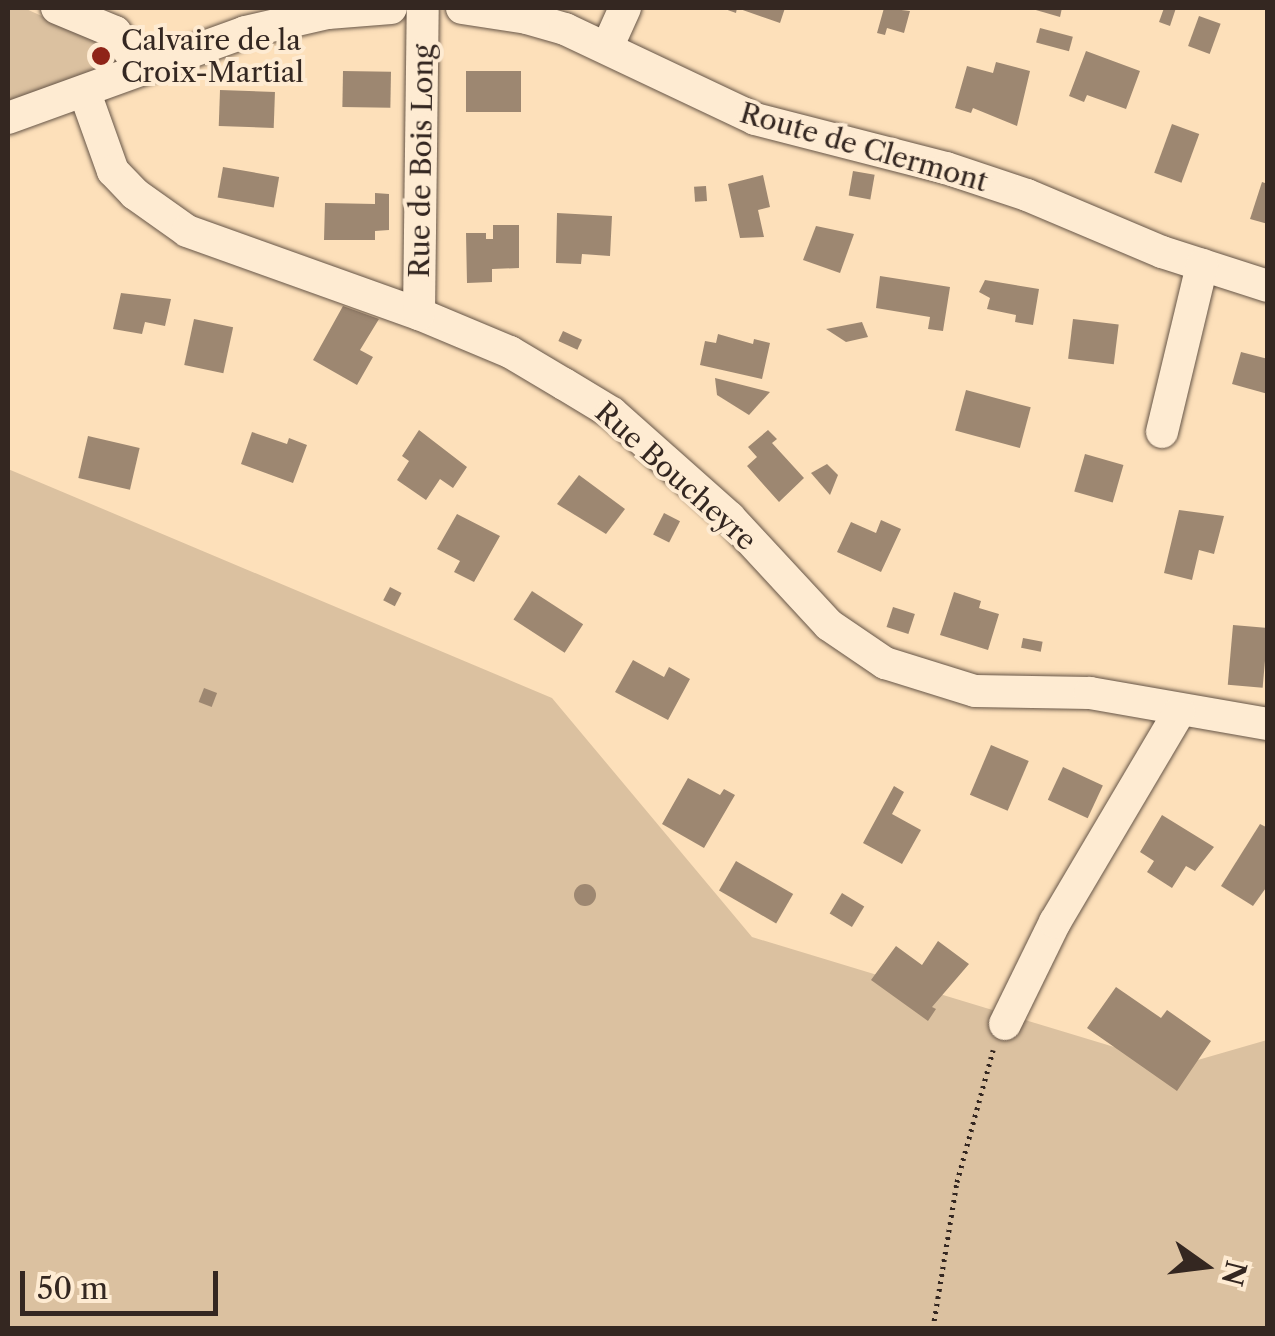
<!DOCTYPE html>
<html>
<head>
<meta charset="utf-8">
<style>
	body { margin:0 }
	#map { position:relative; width:1275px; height:1336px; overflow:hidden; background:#fde0ba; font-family:"Libre Caslon Text",serif }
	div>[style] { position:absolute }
	.green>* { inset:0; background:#dbc1a0 }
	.building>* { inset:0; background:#9d8771; transform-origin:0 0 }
	.round { border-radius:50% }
	.path>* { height:5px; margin-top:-2.5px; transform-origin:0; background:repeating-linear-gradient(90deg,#342721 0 2.5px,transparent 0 7.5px) }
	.roads { filter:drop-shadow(0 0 2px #665547) drop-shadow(0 0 2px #665547) }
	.minor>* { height:32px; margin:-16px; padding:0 16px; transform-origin:16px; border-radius:16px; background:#feebd2 }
	.dots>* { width:28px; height:28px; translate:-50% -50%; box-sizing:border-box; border:5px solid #feebd2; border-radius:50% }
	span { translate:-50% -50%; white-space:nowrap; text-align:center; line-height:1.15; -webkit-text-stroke:8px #feebd2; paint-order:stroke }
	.poi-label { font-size:28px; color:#342721 }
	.left { translate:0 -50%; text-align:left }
	.street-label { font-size:28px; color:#342721 }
	.frame { position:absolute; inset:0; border:10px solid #342721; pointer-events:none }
	.north { position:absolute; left:1155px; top:1216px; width:100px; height:100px; -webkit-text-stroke:8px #feebd2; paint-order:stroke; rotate:104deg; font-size:28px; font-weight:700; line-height:40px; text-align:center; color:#342721 }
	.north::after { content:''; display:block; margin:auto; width:35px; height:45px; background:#342721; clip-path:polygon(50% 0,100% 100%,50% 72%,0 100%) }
	.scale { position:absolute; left:20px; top:1271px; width:198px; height:45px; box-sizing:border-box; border:5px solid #342721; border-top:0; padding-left:12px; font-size:30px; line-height:35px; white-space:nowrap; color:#342721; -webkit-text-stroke:8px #feebd2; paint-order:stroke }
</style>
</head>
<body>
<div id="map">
	<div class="green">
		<i style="clip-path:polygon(8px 8px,24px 8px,108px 46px,105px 69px,8px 102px)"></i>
		<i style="clip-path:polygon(8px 469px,552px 698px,752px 937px,1177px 1066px,1267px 1040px,1267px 1328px,8px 1328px)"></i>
	</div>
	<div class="building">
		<i style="clip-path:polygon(722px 8px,785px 8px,780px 23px,737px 8px,736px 13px)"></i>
		<i style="clip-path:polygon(884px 8px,910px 11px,904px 33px,887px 28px,885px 35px,877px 33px)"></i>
		<i style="clip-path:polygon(1029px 8px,1062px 8px,1060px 17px)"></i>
		<i style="clip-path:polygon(1164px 8px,1176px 8px,1170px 26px,1159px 22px)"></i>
		<i style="left:1199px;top:16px;width:23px;height:32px;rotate:20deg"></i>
		<i style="left:1040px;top:28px;width:34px;height:15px;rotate:15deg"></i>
		<i style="clip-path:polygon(1086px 51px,1140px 71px,1126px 109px,1087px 95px,1084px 102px,1069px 96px)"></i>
		<i style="clip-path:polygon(996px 62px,1030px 71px,1017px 126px,973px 108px,971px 113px,955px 108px,967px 66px,993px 73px)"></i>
		<i style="left:343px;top:71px;width:48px;height:36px;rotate:1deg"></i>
		<i style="left:521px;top:71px;width:41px;height:55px;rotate:90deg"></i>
		<i style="left:220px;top:90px;width:55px;height:36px;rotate:2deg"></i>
		<i style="left:1172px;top:124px;width:29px;height:52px;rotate:20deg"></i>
		<i style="left:223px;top:167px;width:57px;height:31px;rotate:10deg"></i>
		<i style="left:853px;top:171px;width:22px;height:25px;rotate:10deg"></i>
		<i style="clip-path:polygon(763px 175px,770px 207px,758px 210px,764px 237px,740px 238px,728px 184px)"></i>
		<i style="clip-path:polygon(1262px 182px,1268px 184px,1268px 224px,1250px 219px)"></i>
		<i style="left:706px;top:186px;width:15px;height:12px;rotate:86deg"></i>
		<i style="clip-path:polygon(375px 193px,389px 194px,389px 230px,375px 231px,375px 240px,324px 240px,325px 203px,375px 204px)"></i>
		<i style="clip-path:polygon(557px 213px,612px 216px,610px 256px,582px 254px,581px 264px,556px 263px)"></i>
		<i style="clip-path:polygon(493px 225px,519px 225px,519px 268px,492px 269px,492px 282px,467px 283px,466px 233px,486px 233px,486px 239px,493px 239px)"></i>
		<i style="clip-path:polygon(816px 226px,854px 234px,840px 273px,803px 260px)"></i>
		<i style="clip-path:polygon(880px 276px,950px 287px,943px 331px,928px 329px,930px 317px,876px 308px)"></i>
		<i style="clip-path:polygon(985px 280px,1039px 289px,1033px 325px,1015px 322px,1016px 315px,987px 309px,990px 298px,979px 292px)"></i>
		<i style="clip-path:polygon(121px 293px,171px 299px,165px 326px,145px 322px,142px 334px,113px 329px)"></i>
		<i style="clip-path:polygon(343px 306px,379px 319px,360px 350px,373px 357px,357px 385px,313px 360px)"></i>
		<i style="left:194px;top:319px;width:40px;height:47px;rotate:12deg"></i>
		<i style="left:1073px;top:319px;width:46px;height:40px;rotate:7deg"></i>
		<i style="clip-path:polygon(862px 322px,868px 337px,846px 342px,826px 329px)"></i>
		<i style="left:563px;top:331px;width:21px;height:11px;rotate:25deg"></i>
		<i style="clip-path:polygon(718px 334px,753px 344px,754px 339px,770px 343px,762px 379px,700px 365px,705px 341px,716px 343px)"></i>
		<i style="clip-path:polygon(1241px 352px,1268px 359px,1268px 394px,1232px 384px)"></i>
		<i style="clip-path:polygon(715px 378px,770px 392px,749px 415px,717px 395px)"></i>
		<i style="left:966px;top:390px;width:67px;height:42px;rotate:15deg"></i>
		<i style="clip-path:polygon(419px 430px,467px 467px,453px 488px,440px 479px,426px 500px,397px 480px,409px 461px,402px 456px)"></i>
		<i style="clip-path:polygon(768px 430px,777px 439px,772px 443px,804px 478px,779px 502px,747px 466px,757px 457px,748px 447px)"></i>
		<i style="clip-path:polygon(252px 432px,287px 444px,289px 438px,307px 445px,293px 483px,241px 464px)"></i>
		<i style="left:88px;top:436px;width:53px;height:43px;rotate:13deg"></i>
		<i style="left:1085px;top:454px;width:40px;height:39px;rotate:16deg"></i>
		<i style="clip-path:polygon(827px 464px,838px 475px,830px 495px,811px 473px)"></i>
		<i style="clip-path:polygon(579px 475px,625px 509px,606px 534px,557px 504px)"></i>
		<i style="clip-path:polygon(1179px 510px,1224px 516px,1214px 554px,1199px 550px,1192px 580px,1164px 573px)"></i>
		<i style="left:664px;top:513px;width:18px;height:24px;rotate:27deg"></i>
		<i style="clip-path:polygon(457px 514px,500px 536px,474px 582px,454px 572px,460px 561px,437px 549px)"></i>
		<i style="clip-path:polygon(881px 520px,901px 529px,881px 572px,837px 552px,851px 522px,876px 533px)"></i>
		<i style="left:390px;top:587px;width:13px;height:15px;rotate:27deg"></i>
		<i style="left:532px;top:591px;width:61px;height:34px;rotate:33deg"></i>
		<i style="clip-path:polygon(954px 592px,981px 601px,979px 608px,999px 614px,988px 650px,940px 635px)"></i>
		<i style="left:893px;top:607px;width:23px;height:21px;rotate:18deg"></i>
		<i style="left:1233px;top:625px;width:35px;height:60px;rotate:5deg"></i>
		<i style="left:1023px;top:638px;width:20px;height:10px;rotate:11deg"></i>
		<i style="clip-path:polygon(633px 660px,664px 677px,669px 667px,690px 679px,668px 720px,615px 692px)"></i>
		<i style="left:204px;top:688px;width:14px;height:15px;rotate:21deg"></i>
		<i style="left:991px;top:745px;width:41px;height:54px;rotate:23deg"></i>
		<i style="left:1063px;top:767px;width:44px;height:36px;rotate:25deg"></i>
		<i style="clip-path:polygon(688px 778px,720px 795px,724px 789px,735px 795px,704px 848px,662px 824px)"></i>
		<i style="clip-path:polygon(894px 786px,904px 792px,892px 814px,921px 830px,902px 864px,863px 843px)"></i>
		<i style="clip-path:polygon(1162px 815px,1214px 847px,1195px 871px,1186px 866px,1172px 888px,1147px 872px,1154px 861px,1140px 852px)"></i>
		<i style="clip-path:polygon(1260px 824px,1268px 828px,1268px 885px,1253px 906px,1221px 886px)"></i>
		<i style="left:736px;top:861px;width:66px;height:34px;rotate:30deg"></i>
		<i class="round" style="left:574px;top:884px;width:22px;height:22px"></i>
		<i style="left:842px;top:893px;width:26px;height:24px;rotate:31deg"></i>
		<i style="clip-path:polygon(938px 941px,969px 964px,932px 1007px,936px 1009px,928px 1021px,871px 980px,896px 946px,922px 965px)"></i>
		<i style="clip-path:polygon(1116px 987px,1161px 1018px,1167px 1010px,1211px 1041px,1177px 1091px,1087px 1028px)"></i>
	</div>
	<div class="path">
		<i style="left:933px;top:1328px;width:148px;rotate:-80.7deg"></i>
		<i style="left:957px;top:1182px;width:137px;rotate:-74.7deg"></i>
	</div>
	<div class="roads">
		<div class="minor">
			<i style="left:57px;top:8px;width:63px;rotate:22.5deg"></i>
			<i style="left:115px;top:32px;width:46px;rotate:53.9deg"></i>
			<i style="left:462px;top:8px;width:66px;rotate:8.7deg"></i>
			<i style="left:527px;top:18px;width:40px;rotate:16deg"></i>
			<i style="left:565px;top:29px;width:210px;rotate:25.3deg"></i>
			<i style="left:755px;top:119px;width:197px;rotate:14.4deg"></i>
			<i style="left:946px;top:168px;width:85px;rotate:18.4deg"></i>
			<i style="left:1027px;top:195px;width:147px;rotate:22.9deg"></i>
			<i style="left:1162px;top:252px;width:111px;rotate:17.8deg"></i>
			<i style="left:607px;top:48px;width:44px;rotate:-65.8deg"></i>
			<i style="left:85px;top:93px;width:83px;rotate:70.3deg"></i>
			<i style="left:113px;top:171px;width:32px;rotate:46deg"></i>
			<i style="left:135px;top:194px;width:64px;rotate:35.4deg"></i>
			<i style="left:187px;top:231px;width:246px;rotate:19.7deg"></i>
			<i style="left:419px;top:314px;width:99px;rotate:22.7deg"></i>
			<i style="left:510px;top:352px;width:63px;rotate:30.7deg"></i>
			<i style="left:564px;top:384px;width:56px;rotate:31.1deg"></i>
			<i style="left:612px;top:413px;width:157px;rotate:41.6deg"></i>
			<i style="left:729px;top:517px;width:147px;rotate:47.2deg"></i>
			<i style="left:829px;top:625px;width:68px;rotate:34.2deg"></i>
			<i style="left:885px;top:663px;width:94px;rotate:17.3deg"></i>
			<i style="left:975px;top:691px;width:115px;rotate:1deg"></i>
			<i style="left:1090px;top:693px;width:181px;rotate:9.9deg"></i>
			<i style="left:8px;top:118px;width:252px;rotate:-19.9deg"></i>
			<i style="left:245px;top:32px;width:85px;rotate:-12.9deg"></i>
			<i style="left:328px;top:13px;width:63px;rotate:-4.5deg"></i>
			<i style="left:419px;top:314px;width:306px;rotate:-89.3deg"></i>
			<i style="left:1162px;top:432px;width:172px;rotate:-76.5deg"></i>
			<i style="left:1005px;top:1024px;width:114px;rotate:-63.9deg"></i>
			<i style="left:1055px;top:922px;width:244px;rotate:-59.4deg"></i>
		</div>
	</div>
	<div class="dots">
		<i style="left:101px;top:56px;background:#8f2418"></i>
	</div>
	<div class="poi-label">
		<span class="left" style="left:121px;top:56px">Calvaire de la<br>Croix-Martial</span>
	</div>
	<div class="street-label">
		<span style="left:864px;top:147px;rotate:16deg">Route de Clermont</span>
		<span style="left:421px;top:161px;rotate:-89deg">Rue de Bois Long</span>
		<span style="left:676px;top:476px;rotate:42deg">Rue Boucheyre</span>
	</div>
	<div class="frame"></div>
	<div class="north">N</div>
	<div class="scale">50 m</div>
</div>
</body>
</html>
